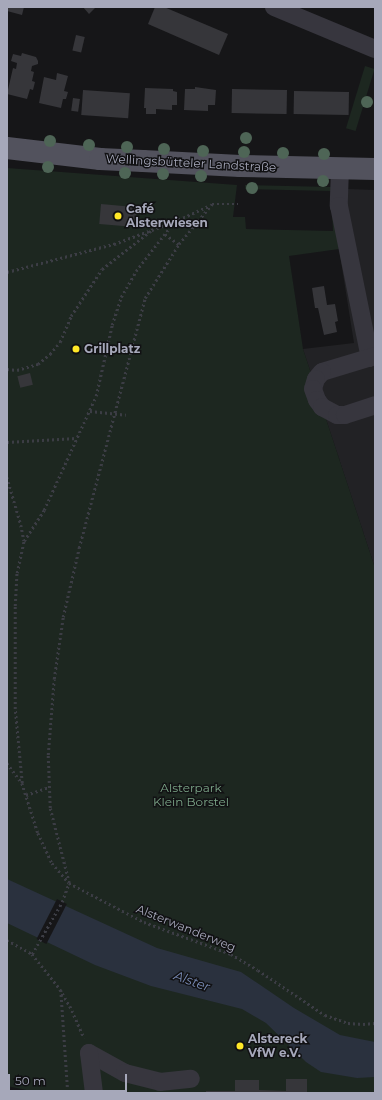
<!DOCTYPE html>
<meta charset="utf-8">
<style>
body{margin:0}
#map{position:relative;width:382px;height:1100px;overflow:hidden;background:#161618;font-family:Montserrat,sans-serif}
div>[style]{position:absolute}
.built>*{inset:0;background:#222225}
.green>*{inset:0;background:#1d2720;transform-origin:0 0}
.water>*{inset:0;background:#2a313e}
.pier>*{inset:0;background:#161618;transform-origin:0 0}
.building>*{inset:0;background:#36363a;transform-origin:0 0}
.path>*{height:2.5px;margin-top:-1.25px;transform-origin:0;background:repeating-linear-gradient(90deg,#3c3d45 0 2px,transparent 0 5px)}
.minor>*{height:18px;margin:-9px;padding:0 9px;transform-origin:9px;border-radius:9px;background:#37363e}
.major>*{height:22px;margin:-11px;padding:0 11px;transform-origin:11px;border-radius:11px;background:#52525d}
.trees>*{width:12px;height:12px;margin:-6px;border-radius:50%;background:#4e6556}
.dots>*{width:11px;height:11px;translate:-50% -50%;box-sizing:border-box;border:2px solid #111113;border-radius:50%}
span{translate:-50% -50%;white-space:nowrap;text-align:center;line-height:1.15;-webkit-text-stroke:3px #111113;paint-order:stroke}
.street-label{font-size:12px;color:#a6a8ba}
.poi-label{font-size:12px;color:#a6a8ba;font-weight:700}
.left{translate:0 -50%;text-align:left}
.park-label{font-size:12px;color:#7ca688}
.water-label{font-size:13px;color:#7a8db8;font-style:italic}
.frame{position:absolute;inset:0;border:8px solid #a6a8ba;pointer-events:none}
.scale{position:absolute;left:8px;top:1074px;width:119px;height:18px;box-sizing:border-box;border:2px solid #a6a8ba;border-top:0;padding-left:5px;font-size:12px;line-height:14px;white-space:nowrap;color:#a6a8ba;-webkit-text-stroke:3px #111113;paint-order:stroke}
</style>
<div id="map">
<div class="built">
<div style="clip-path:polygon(347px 189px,375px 190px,375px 568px,303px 349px,354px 343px,339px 249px,344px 192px)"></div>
</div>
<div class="green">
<div style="left:365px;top:66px;width:10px;height:65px;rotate:17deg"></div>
<div style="clip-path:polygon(7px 168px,237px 185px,233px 217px,245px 217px,246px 229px,333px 231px,331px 191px,245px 189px,245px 185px,332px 187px,339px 249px,289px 256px,303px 349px,375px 568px,375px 1093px,41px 1093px,7px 1086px)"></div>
</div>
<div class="water">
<div style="clip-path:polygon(7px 879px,157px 948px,241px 972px,294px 1008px,340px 1035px,375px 1042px,375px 1077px,357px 1078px,321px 1072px,306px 1062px,266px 1023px,242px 1009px,151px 986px,95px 965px,7px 923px)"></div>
</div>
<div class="pier">
<div style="left:57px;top:899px;width:11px;height:45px;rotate:27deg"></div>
</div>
<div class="building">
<div style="clip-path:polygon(8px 7px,24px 7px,22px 15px,7px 11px)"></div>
<div style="clip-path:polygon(83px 7px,96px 7px,89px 14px)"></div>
<div style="clip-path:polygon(155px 7px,164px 7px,228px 34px,219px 55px,148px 24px)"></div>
<div style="left:76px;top:35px;width:9px;height:16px;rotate:13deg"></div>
<div style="clip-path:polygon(22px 53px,36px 57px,38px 61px,38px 64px,32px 66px,31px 71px,34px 72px,32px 81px,35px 82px,33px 90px,30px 89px,27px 99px,7px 94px,13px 68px,16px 69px,17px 63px,11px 61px,13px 54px,21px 56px)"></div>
<div style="clip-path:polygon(57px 73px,68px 76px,64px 91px,68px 92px,66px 99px,63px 99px,61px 108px,39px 103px,44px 77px,56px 80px)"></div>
<div style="clip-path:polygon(195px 87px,216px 90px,215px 105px,208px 105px,208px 111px,184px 110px,185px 89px,195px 89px)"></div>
<div style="clip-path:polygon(145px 88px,173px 89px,173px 91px,177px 92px,177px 105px,172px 105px,172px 110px,156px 109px,156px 114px,146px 114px,146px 108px,144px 108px)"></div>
<div style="left:232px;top:89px;width:55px;height:24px;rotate:1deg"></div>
<div style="left:83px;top:90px;width:47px;height:25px;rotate:4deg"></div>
<div style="left:294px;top:91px;width:55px;height:23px;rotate:1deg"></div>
<div style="left:73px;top:98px;width:7px;height:13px;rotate:8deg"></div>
<div style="left:101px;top:204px;width:36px;height:20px;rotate:5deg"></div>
<div style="clip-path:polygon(324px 286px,327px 305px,335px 304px,338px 321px,335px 322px,337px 332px,324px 335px,318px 308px,315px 308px,312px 288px)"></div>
<div style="left:30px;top:373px;width:12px;height:13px;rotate:76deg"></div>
<div style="clip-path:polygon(286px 1079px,307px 1079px,307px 1093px,206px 1093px,206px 1091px,235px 1091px,235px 1080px,259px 1080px,259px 1090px,286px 1091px)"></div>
</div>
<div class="path">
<div style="left:165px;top:234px;width:17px;rotate:36deg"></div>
<div style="left:7px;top:272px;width:111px;rotate:-14.7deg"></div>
<div style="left:114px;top:244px;width:63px;rotate:-20.4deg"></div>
<div style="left:7px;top:369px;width:10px;rotate:6deg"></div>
<div style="left:17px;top:370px;width:22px;rotate:-16deg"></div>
<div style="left:38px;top:364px;width:16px;rotate:-40deg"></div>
<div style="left:50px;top:354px;width:16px;rotate:-50deg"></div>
<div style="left:60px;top:342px;width:28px;rotate:-67deg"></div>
<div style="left:71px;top:316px;width:56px;rotate:-56.6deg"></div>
<div style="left:102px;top:269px;width:65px;rotate:-38.1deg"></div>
<div style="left:90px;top:411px;width:36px;rotate:6deg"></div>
<div style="left:7px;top:442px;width:70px;rotate:-3.3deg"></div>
<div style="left:7px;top:477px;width:50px;rotate:73.7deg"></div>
<div style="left:21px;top:525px;width:16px;rotate:79deg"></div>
<div style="left:7px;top:763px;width:25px;rotate:53deg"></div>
<div style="left:22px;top:783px;width:52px;rotate:72.3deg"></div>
<div style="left:38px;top:833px;width:33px;rotate:65deg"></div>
<div style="left:52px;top:863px;width:26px;rotate:50deg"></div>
<div style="left:69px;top:883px;width:85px;rotate:27.5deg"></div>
<div style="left:144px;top:922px;width:93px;rotate:20.2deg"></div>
<div style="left:231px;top:954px;width:31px;rotate:31deg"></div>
<div style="left:258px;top:970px;width:81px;rotate:33.9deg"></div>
<div style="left:325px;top:1015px;width:24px;rotate:19deg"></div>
<div style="left:348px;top:1023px;width:15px;rotate:4deg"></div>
<div style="left:363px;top:1024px;width:12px;rotate:-5deg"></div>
<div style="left:22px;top:783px;width:74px;rotate:-95.4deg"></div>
<div style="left:15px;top:709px;width:103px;rotate:-90deg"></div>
<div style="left:15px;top:606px;width:33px;rotate:-87deg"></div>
<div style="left:17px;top:573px;width:33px;rotate:-78deg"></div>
<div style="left:24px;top:541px;width:37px;rotate:-57deg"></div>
<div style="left:44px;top:510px;width:125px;rotate:-65.5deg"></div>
<div style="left:96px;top:396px;width:73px;rotate:-77.3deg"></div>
<div style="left:112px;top:325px;width:29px;rotate:-72deg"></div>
<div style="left:121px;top:297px;width:30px;rotate:-60deg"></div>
<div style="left:136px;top:271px;width:62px;rotate:-52.2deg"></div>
<div style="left:174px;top:222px;width:40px;rotate:-25deg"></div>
<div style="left:26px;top:795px;width:24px;rotate:-19deg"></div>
<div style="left:7px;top:940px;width:29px;rotate:29deg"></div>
<div style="left:32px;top:954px;width:60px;rotate:-60deg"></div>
<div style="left:62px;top:902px;width:20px;rotate:-70deg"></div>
<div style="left:69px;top:883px;width:77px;rotate:-104.2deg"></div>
<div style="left:50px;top:808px;width:53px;rotate:-92.2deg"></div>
<div style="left:48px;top:755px;width:76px;rotate:-85.5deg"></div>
<div style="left:54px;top:679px;width:63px;rotate:-81.7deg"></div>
<div style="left:63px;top:617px;width:71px;rotate:-76.9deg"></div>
<div style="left:79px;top:548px;width:259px;rotate:-75.2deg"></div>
<div style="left:145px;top:298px;width:64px;rotate:-57.8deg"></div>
<div style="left:179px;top:244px;width:52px;rotate:-50.5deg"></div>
<div style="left:212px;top:204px;width:26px"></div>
<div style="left:32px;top:954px;width:45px;rotate:51.3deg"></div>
<div style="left:60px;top:989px;width:20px;rotate:60deg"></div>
<div style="left:70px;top:1006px;width:35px;rotate:66deg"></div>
<div style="left:61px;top:990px;width:103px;rotate:86.1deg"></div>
</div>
<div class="minor">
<div style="left:274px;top:7px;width:109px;rotate:22.6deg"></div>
<div style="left:340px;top:168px;width:38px;rotate:92deg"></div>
<div style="left:339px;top:206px;width:155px;rotate:78.5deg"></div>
<div style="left:375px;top:356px;width:55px;rotate:163.2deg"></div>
<div style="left:322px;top:372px;width:9px;rotate:131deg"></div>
<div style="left:316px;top:379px;width:10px;rotate:107deg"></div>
<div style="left:313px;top:389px;width:12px;rotate:70deg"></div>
<div style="left:317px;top:400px;width:9px;rotate:54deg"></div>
<div style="left:322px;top:407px;width:17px;rotate:28deg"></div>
<div style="left:337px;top:415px;width:8px"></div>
<div style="left:345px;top:415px;width:32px;rotate:-18deg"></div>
<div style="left:89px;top:1053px;width:41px;rotate:29.1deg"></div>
<div style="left:125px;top:1073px;width:36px;rotate:14deg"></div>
<div style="left:160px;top:1082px;width:31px;rotate:-6deg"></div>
<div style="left:89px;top:1053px;width:40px;rotate:82.9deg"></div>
</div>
<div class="major">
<div style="left:7px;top:148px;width:94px;rotate:6.7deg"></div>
<div style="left:100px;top:159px;width:43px;rotate:2.7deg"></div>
<div style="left:143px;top:161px;width:97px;rotate:3deg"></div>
<div style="left:240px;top:166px;width:135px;rotate:1.3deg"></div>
</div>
<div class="trees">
<div style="left:367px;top:102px"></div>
<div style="left:246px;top:138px"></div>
<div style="left:50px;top:141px"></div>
<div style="left:89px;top:145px"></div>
<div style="left:127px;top:147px"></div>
<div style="left:164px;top:149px"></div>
<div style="left:203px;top:151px"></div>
<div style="left:244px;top:152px"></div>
<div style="left:283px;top:153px"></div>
<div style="left:324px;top:154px"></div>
<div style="left:48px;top:167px"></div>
<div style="left:125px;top:173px"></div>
<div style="left:163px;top:174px"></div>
<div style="left:201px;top:176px"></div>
<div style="left:323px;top:181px"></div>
<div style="left:252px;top:188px"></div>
</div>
<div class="dots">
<div style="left:118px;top:216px;background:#ffe727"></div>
<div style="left:76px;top:349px;background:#ffe727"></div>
<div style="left:240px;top:1046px;background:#ffe727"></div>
</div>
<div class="street-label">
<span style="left:191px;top:163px;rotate:3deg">Wellingsbütteler Landstraße</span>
<span style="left:186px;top:928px;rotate:22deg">Alsterwanderweg</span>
</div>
<div class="poi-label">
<span class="left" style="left:126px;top:216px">Café<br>Alsterwiesen</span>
<span class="left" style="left:84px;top:349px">Grillplatz</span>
<span class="left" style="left:248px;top:1046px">Alstereck<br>VfW e.V.</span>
</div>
<div class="park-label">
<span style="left:191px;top:795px">Alsterpark<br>Klein Borstel</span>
</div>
<div class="water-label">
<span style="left:192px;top:981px;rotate:20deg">Alster</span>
</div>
<div class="frame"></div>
<div class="scale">50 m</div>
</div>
